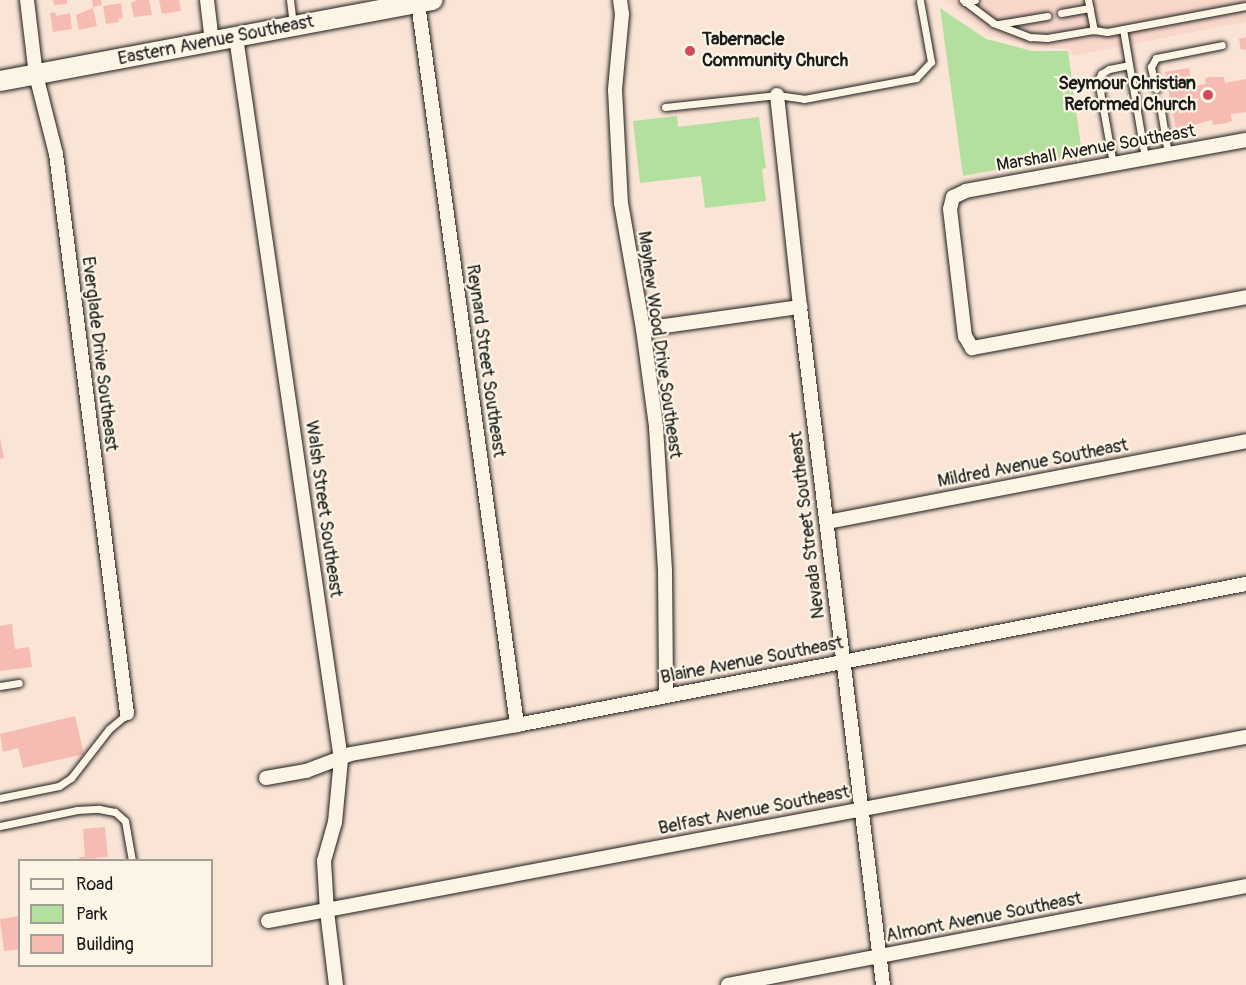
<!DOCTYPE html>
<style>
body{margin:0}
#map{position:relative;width:1246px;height:985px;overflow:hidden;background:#fae4d6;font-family:Pangolin,sans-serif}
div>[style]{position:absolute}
.built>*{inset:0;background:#f9d8cb}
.green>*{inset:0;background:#b3e09e}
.building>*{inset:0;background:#f6bbb2}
.roads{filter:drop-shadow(0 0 2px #1c1c1c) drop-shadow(0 0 2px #1c1c1c)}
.service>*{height:7px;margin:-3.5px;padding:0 3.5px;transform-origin:3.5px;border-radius:3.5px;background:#fcf5e5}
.minor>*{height:14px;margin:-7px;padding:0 7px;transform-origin:7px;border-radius:7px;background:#fcf5e5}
.secondary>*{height:20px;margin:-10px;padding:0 10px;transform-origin:10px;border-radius:10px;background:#fcf5e5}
.dots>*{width:16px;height:16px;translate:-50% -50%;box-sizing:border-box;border:3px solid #fcf5e5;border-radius:50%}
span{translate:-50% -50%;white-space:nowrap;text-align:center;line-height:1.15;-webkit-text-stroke:4.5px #fcf5e5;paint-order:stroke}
.street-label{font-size:18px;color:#1c1c1c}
.poi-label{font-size:18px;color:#1c1c1c;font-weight:700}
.left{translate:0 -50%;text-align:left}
.right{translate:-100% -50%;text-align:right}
.legend{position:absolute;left:18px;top:859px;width:195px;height:108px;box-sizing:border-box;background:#fcf5e5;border:2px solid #a29e95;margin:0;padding:8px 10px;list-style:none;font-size:18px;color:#1c1c1c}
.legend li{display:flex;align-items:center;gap:12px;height:30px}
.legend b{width:30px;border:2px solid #a29e95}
</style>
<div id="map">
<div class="built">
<div style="clip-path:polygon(945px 0,1246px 0,1246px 22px,1072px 56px,1071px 49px,1035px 47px,988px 34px)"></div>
</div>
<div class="green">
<div style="clip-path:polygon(940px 8px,986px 39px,1032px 51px,1068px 51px,1082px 154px,963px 176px)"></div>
<div style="clip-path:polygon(677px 116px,678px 127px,759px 117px,766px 168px,762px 169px,766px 201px,705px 208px,701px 176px,640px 183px,633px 121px)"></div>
</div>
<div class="building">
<div style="clip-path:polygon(53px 0,67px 0,67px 4px,54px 5px)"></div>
<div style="clip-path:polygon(92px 0,101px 0,102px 5px,93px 7px)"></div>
<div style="clip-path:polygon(138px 0,149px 0,152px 15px,134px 17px,131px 3px)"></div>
<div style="clip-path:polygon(159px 0,179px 0,181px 11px,162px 14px)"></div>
<div style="clip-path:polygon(121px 3px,123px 18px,118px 19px,119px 22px,106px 24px,103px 6px)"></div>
<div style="clip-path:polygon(93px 8px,97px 26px,79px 30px,76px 15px)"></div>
<div style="clip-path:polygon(55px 12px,56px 16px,70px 13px,72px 29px,53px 32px,50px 13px)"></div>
<div style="clip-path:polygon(1246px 37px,1246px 49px,1241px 50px,1239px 39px)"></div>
<div style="clip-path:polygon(1189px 68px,1192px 86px,1206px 84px,1205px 78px,1212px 77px,1224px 77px,1225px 83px,1246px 79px,1246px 112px,1231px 114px,1232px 121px,1227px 123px,1213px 125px,1212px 120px,1176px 130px,1165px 72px)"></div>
<div style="clip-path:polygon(0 438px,4px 458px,0 459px)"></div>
<div style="clip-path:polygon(12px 624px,15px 649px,29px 647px,32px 667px,0 671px,0 626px)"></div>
<div style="clip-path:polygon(75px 716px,84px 754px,23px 768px,18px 748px,3px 752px,0 734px)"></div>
<div style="clip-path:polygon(105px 827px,108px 857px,95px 858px,95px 860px,80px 860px,79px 857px,85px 857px,83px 829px)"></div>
<div style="clip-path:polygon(20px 916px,20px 949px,4px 951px,0 919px)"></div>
</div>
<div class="roads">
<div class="service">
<div style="left:290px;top:0;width:24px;rotate:83deg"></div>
<div style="left:963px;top:0;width:38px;rotate:37deg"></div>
<div style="left:993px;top:23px;width:40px;rotate:21deg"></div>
<div style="left:1030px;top:37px;width:17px;rotate:3deg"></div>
<div style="left:1047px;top:38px;width:48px;rotate:-9.7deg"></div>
<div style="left:1094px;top:30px;width:13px;rotate:9deg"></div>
<div style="left:1107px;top:32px;width:141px;rotate:-10.6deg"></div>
<div style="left:1088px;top:0;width:31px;rotate:79deg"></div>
<div style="left:965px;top:2px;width:10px;rotate:-11deg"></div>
<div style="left:1061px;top:13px;width:29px;rotate:-10deg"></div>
<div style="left:999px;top:24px;width:49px;rotate:-9.5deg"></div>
<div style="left:1123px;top:29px;width:131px;rotate:80.3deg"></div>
<div style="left:1156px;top:89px;width:23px;rotate:-103deg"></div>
<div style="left:1151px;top:67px;width:10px;rotate:-61deg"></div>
<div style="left:1156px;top:58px;width:67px;rotate:-11.1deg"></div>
<div style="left:1160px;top:105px;width:50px;rotate:80.7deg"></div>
<div style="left:665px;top:107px;width:113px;rotate:-6.1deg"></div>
<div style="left:777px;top:95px;width:27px;rotate:8deg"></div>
<div style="left:804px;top:99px;width:114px;rotate:-10.6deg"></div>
<div style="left:916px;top:78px;width:22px;rotate:-47deg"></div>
<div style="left:931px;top:62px;width:62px;rotate:-100.2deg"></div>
<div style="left:1113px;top:164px;width:85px;rotate:-100.1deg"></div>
<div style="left:1098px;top:80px;width:7px;rotate:-63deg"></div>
<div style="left:1101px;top:74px;width:9px;rotate:-32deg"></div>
<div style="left:1109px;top:69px;width:20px;rotate:-11deg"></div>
<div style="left:0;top:686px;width:19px;rotate:-9deg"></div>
<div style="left:0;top:798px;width:60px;rotate:-11.5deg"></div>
<div style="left:59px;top:786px;width:14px;rotate:-34deg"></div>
<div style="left:71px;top:778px;width:62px;rotate:-52.2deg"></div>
<div style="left:109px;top:729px;width:23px;rotate:-40deg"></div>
<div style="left:0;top:826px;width:79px;rotate:-11.7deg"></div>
<div style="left:77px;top:810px;width:22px;rotate:-3deg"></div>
<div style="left:99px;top:809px;width:16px;rotate:11deg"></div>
<div style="left:115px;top:812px;width:13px;rotate:42deg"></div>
<div style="left:125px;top:821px;width:40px;rotate:80deg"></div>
</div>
<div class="minor">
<div style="left:27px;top:0;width:76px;rotate:83.2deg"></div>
<div style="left:36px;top:75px;width:81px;rotate:75.8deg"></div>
<div style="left:56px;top:154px;width:564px;rotate:82.77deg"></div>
<div style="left:207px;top:0;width:42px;rotate:83.2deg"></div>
<div style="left:620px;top:0;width:14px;rotate:82deg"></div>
<div style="left:622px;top:14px;width:76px;rotate:95.3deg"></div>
<div style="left:615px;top:90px;width:113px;rotate:87deg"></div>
<div style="left:621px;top:203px;width:128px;rotate:80.1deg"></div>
<div style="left:643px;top:329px;width:99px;rotate:82.4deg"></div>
<div style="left:656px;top:427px;width:144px;rotate:86.4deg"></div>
<div style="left:665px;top:571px;width:125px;rotate:89.5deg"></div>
<div style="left:418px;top:3px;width:729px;rotate:82.19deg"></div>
<div style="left:236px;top:37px;width:730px;rotate:81.73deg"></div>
<div style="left:341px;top:759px;width:63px;rotate:95.4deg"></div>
<div style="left:335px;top:822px;width:41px;rotate:105.8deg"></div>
<div style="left:324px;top:861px;width:50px;rotate:86.6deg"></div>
<div style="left:327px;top:911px;width:75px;rotate:83.1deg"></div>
<div style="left:777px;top:95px;width:213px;rotate:83.8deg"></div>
<div style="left:800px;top:307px;width:683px;rotate:83.02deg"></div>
<div style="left:1246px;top:140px;width:285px;rotate:169.7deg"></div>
<div style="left:966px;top:191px;width:14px;rotate:155deg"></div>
<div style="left:953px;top:197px;width:12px;rotate:104deg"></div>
<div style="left:950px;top:209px;width:128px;rotate:83.3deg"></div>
<div style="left:965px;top:336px;width:14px;rotate:60deg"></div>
<div style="left:972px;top:348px;width:279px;rotate:-10.5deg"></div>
<div style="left:643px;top:329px;width:159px;rotate:-8deg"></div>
<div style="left:827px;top:522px;width:427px;rotate:-10.9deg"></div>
<div style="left:266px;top:778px;width:41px;rotate:-9.9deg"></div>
<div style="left:306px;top:771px;width:48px;rotate:-20.7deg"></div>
<div style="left:351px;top:754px;width:169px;rotate:-9.9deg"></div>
<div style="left:517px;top:725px;width:743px;rotate:-10.95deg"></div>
<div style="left:268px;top:921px;width:995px;rotate:-10.66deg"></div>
<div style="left:728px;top:985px;width:527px;rotate:-10.82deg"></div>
</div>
<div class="secondary">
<div style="left:0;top:81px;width:440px;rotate:-10.6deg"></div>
</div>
</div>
<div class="dots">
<div style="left:690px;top:51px;background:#d1495b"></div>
<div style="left:1208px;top:95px;background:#d1495b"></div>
</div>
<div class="street-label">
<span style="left:216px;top:41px;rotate:-11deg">Eastern Avenue Southeast</span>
<span style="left:1096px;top:149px;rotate:-10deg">Marshall Avenue Southeast</span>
<span style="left:659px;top:345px;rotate:82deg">Mayhew Wood Drive Southeast</span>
<span style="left:99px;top:354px;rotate:83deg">Everglade Drive Southeast</span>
<span style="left:485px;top:361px;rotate:82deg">Reynard Street Southeast</span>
<span style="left:1033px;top:464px;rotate:-11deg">Mildred Avenue Southeast</span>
<span style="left:323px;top:509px;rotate:82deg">Walsh Street Southeast</span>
<span style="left:808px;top:525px;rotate:-97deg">Nevada Street Southeast</span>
<span style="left:752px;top:661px;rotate:-11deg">Blaine Avenue Southeast</span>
<span style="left:754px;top:811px;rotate:-11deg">Belfast Avenue Southeast</span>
<span style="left:984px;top:918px;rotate:-11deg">Almont Avenue Southeast</span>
</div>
<div class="poi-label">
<span class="left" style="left:702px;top:51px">Tabernacle<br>Community Church</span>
<span class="right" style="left:1196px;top:95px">Seymour Christian<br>Reformed Church</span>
</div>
<ul class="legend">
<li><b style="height:8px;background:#fcf5e5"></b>Road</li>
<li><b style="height:16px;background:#b3e09e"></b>Park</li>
<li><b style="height:16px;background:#f6bbb2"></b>Building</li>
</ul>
</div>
